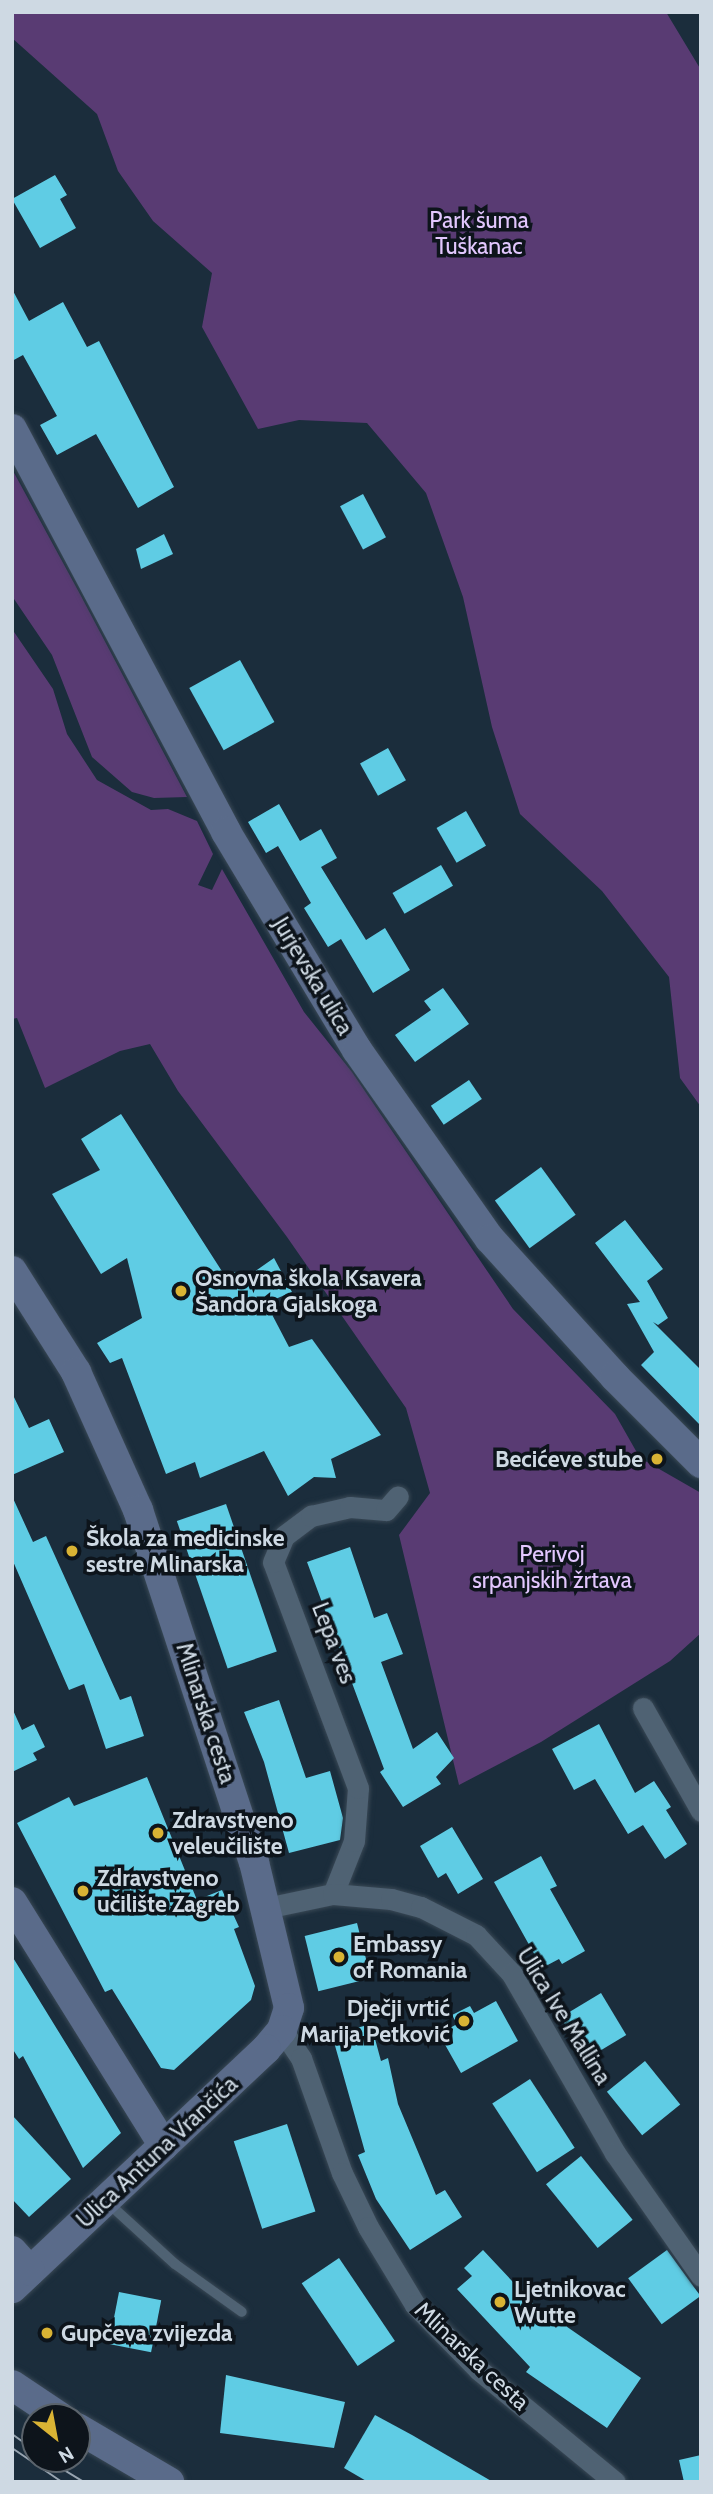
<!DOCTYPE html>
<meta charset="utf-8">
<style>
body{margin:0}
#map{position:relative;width:713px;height:2494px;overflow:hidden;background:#1b2d3c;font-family:Cabin,sans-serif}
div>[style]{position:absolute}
.green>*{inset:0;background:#593b73}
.building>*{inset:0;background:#5fcce4;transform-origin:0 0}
.roads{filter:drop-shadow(0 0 2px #394855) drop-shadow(0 0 2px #394855)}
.lane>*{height:10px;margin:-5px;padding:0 5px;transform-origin:5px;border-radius:5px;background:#4f6273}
.street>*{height:21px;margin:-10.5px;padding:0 10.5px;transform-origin:10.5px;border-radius:10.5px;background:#4f6273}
.secondary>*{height:30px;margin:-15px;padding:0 15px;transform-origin:15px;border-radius:15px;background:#5a6b8a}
.tram>*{height:2px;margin:-1px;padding:0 1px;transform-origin:1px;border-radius:1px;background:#97a4b0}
.dots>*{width:19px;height:19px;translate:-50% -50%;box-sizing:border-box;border:4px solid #0d141b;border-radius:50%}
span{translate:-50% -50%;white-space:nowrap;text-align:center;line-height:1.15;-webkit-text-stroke:7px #0d141b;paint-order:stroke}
.park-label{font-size:23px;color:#e2c7fe}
.street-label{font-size:23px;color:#ced9e3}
.poi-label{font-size:23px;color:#ced9e3;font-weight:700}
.left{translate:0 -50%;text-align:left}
.right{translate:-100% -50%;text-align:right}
.frame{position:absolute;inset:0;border:14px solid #ced9e3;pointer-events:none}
.north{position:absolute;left:21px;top:2403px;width:70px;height:70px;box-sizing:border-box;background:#0d141b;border:2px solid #5a636b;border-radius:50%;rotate:149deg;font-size:19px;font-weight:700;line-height:28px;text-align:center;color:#ced9e3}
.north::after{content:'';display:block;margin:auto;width:24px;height:32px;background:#d9b334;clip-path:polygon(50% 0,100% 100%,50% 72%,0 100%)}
</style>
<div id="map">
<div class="green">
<div style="clip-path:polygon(12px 12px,666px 12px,701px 70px,701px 1107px,680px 1078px,669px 977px,602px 891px,520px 814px,492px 727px,463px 597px,426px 493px,367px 423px,299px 420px,258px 429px,202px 327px,212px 273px,153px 221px,118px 171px,97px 114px,12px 38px)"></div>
<div style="clip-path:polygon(12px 469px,80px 594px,187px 797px,154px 798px,132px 792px,92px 757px,52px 655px,12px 596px)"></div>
<div style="clip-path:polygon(12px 629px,53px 689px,67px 734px,97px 780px,151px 810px,168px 809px,197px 821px,213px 854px,198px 885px,212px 890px,222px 869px,304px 1012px,352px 1072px,513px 1309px,615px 1414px,640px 1458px,701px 1493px,701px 1633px,670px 1661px,541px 1742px,459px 1785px,399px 1535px,430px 1493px,406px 1408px,287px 1237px,178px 1091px,150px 1044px,120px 1051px,45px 1088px,17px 1018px,12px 1019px)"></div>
</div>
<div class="building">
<div style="clip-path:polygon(55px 175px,67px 195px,60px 199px,76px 228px,40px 248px,12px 199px)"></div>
<div style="clip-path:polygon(12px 289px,29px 321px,63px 302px,87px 347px,99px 341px,174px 487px,138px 508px,96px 434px,57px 455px,40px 425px,57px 416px,23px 355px,12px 361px)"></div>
<div style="left:363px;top:494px;width:49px;height:26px;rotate:62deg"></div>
<div style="clip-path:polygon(164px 534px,173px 554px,141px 569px,136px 549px)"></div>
<div style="left:240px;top:660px;width:71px;height:58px;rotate:61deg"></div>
<div style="left:388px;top:748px;width:37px;height:32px;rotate:61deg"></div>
<div style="clip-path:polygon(279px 804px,300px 841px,321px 829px,337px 858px,321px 867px,366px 940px,385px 928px,410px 970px,373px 993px,341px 939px,328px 947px,304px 908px,311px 903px,278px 846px,266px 853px,248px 822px)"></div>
<div style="left:466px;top:811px;width:40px;height:34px;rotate:60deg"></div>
<div style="left:441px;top:865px;width:24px;height:56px;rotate:60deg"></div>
<div style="clip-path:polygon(443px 988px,469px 1024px,415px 1062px,395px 1035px,431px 1010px,424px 1001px)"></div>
<div style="left:469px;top:1080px;width:23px;height:46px;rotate:56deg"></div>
<div style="clip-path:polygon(121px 1114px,225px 1276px,235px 1272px,241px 1281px,274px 1258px,292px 1292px,266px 1303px,289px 1347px,312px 1339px,381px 1435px,331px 1459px,336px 1478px,314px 1477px,288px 1496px,264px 1451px,200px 1478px,195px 1462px,166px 1474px,122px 1358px,110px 1363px,97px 1343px,142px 1318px,127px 1258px,101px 1274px,52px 1194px,100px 1170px,81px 1139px)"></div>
<div style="left:541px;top:1167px;width:59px;height:57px;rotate:54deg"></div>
<div style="clip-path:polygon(625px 1220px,663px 1269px,647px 1281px,668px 1318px,658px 1325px,653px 1322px,701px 1370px,701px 1426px,641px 1365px,654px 1352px,627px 1304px,640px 1302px,595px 1243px)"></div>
<div style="clip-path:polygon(12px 1393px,29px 1428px,49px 1419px,64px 1452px,12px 1475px)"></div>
<div style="clip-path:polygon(12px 1496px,33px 1542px,46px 1536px,120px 1700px,131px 1696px,144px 1736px,106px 1749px,84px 1684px,69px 1690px,12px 1559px)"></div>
<div style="left:226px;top:1504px;width:156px;height:52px;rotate:71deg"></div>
<div style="clip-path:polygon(350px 1547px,374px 1618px,387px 1613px,403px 1654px,381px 1662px,413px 1749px,437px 1732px,454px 1758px,436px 1777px,441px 1784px,403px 1807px,380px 1772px,384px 1769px,307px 1562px)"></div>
<div style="clip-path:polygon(279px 1700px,306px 1778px,330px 1771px,343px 1818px,340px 1840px,289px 1853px,264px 1762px,244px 1712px)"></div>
<div style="clip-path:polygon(12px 1708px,22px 1730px,34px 1724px,45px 1747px,33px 1753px,37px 1760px,12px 1772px)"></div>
<div style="clip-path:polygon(599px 1724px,635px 1793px,654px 1781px,671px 1807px,666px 1810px,687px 1844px,665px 1859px,643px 1825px,628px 1834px,595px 1779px,574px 1790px,552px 1749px)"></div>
<div style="clip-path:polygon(147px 1777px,197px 1900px,222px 1890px,239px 1927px,234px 1929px,255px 1986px,251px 2000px,174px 2070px,161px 2068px,112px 1989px,105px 1992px,17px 1823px,69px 1797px,74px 1806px)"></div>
<div style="clip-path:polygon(452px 1827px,483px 1879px,458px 1894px,446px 1873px,438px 1878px,420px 1846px)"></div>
<div style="clip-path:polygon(541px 1856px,557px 1886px,550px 1889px,585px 1951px,562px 1964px,559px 1959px,542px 1968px,494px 1882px)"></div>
<div style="left:357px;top:1923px;width:57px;height:54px;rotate:76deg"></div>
<div style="clip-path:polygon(12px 1956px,121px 2133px,83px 2168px,23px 2056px,19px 2059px,12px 2048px)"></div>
<div style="left:601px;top:1993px;width:49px;height:47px;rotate:59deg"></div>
<div style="clip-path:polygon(496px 2001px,518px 2041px,461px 2073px,439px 2034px,457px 2024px,452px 2015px,470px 2006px,474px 2013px)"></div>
<div style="clip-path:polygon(371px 2024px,381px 2061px,388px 2058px,398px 2104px,436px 2195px,445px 2190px,462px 2217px,410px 2250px,376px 2199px,358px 2155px,365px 2152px,332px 2035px)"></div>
<div style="left:645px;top:2061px;width:56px;height:49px;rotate:51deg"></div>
<div style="left:530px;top:2079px;width:82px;height:45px;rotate:57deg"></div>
<div style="clip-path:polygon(12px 2115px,71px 2179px,29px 2217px,12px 2199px)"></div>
<div style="left:287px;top:2124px;width:92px;height:56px;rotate:72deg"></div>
<div style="left:581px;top:2156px;width:82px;height:45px;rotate:51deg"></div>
<div style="clip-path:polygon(483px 2250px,556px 2328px,560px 2322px,641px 2378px,607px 2428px,526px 2372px,530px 2367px,457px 2289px,472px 2276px,464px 2268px)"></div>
<div style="left:667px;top:2250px;width:57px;height:48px;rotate:54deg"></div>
<div style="left:339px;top:2258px;width:100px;height:45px;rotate:56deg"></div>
<div style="left:119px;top:2292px;width:43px;height:53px;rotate:11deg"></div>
<div style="clip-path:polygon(226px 2375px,345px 2402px,334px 2448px,220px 2433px)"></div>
<div style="clip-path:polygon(375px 2415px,412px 2435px,493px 2482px,368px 2482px,344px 2468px)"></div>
<div style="clip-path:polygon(701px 2455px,701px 2482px,684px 2482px,679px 2460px)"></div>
</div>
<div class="roads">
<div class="lane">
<div style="left:107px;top:2202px;width:92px;rotate:42.4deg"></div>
<div style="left:175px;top:2264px;width:82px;rotate:35.6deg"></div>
</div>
<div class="street">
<div style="left:643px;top:1708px;width:118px;rotate:60.6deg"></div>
<div style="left:333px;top:1894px;width:57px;rotate:-68.4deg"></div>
<div style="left:354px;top:1841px;width:53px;rotate:-85.7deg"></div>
<div style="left:358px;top:1788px;width:241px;rotate:-110.6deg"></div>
<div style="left:273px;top:1562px;width:28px;rotate:-67deg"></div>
<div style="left:284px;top:1536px;width:34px;rotate:-37deg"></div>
<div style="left:311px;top:1516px;width:40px;rotate:-13deg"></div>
<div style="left:350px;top:1507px;width:36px;rotate:5deg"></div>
<div style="left:386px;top:1510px;width:18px;rotate:-49deg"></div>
<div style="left:266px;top:1908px;width:68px;rotate:-11.8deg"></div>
<div style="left:333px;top:1894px;width:58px;rotate:4.9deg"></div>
<div style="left:391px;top:1899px;width:31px;rotate:15deg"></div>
<div style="left:421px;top:1907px;width:62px;rotate:27deg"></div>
<div style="left:476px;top:1935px;width:53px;rotate:47.3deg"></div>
<div style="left:512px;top:1974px;width:207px;rotate:60.1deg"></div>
<div style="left:615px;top:2153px;width:150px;rotate:55deg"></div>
<div style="left:282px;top:2030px;width:34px;rotate:56deg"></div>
<div style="left:301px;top:2058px;width:122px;rotate:70.4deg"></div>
<div style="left:342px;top:2173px;width:60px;rotate:64.3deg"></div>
<div style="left:368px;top:2227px;width:91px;rotate:58.9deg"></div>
<div style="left:415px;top:2305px;width:91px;rotate:45.4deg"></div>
<div style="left:479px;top:2370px;width:176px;rotate:39.5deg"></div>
</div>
<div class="secondary">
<div style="left:12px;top:429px;width:456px;rotate:62deg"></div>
<div style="left:226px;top:832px;width:254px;rotate:59deg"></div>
<div style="left:357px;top:1050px;width:231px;rotate:54.9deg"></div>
<div style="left:490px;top:1239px;width:186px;rotate:47.8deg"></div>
<div style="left:615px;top:1377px;width:122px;rotate:45deg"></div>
<div style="left:12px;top:1271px;width:120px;rotate:57.6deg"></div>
<div style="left:76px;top:1372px;width:151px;rotate:65.8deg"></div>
<div style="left:138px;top:1510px;width:371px;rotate:71.8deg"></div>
<div style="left:254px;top:1862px;width:150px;rotate:76.5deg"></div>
<div style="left:289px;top:2008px;width:23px;rotate:108deg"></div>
<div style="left:282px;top:2030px;width:25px;rotate:130deg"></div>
<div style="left:266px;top:2049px;width:349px;rotate:136.7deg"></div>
<div style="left:12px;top:1902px;width:287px;rotate:58.1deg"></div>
<div style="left:12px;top:2251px;width:27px;rotate:48deg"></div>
<div style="left:12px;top:2385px;width:58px;rotate:33.7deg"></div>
<div style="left:77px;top:2428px;width:107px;rotate:30.4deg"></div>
</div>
</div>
<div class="tram">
<div style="left:12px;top:2434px;width:29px;rotate:36deg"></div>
<div style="left:12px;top:2448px;width:60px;rotate:34.2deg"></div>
<div style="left:46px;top:2459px;width:44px;rotate:31.2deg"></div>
</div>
<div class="dots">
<div style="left:181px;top:1291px;background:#d9b334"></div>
<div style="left:657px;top:1459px;background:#d9b334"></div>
<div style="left:72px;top:1551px;background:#d9b334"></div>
<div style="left:158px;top:1833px;background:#d9b334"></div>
<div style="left:83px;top:1891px;background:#d9b334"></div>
<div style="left:339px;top:1957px;background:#d9b334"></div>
<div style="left:464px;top:2021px;background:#d9b334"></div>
<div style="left:500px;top:2302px;background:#d9b334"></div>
<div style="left:47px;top:2333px;background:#d9b334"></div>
</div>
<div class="park-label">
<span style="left:479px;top:233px">Park šuma<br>Tuškanac</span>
<span style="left:552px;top:1567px">Perivoj<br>srpanjskih žrtava</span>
</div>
<div class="street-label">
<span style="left:313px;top:976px;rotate:59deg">Jurjevska ulica</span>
<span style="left:334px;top:1643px;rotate:69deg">Lepa ves</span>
<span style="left:206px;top:1713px;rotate:72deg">Mlinarska cesta</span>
<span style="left:564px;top:2016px;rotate:58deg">Ulica Ive Mallina</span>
<span style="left:157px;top:2152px;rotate:-43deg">Ulica Antuna Vrančića</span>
<span style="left:472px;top:2356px;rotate:43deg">Mlinarska cesta</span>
</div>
<div class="poi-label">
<span class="left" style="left:195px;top:1291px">Osnovna škola Ksavera<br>Šandora Gjalskoga</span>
<span class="right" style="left:643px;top:1459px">Becićeve stube</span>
<span class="left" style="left:86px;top:1551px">Škola za medicinske<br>sestre Mlinarska</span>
<span class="left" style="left:172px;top:1833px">Zdravstveno<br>veleučilište</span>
<span class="left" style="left:97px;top:1891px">Zdravstveno<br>učilište Zagreb</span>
<span class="left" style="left:353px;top:1957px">Embassy<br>of Romania</span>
<span class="right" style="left:450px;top:2021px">Dječji vrtić<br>Marija Petković</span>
<span class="left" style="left:514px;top:2302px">Ljetnikovac<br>Wutte</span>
<span class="left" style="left:61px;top:2333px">Gupčeva zvijezda</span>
</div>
<div class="frame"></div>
<div class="north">N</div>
</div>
